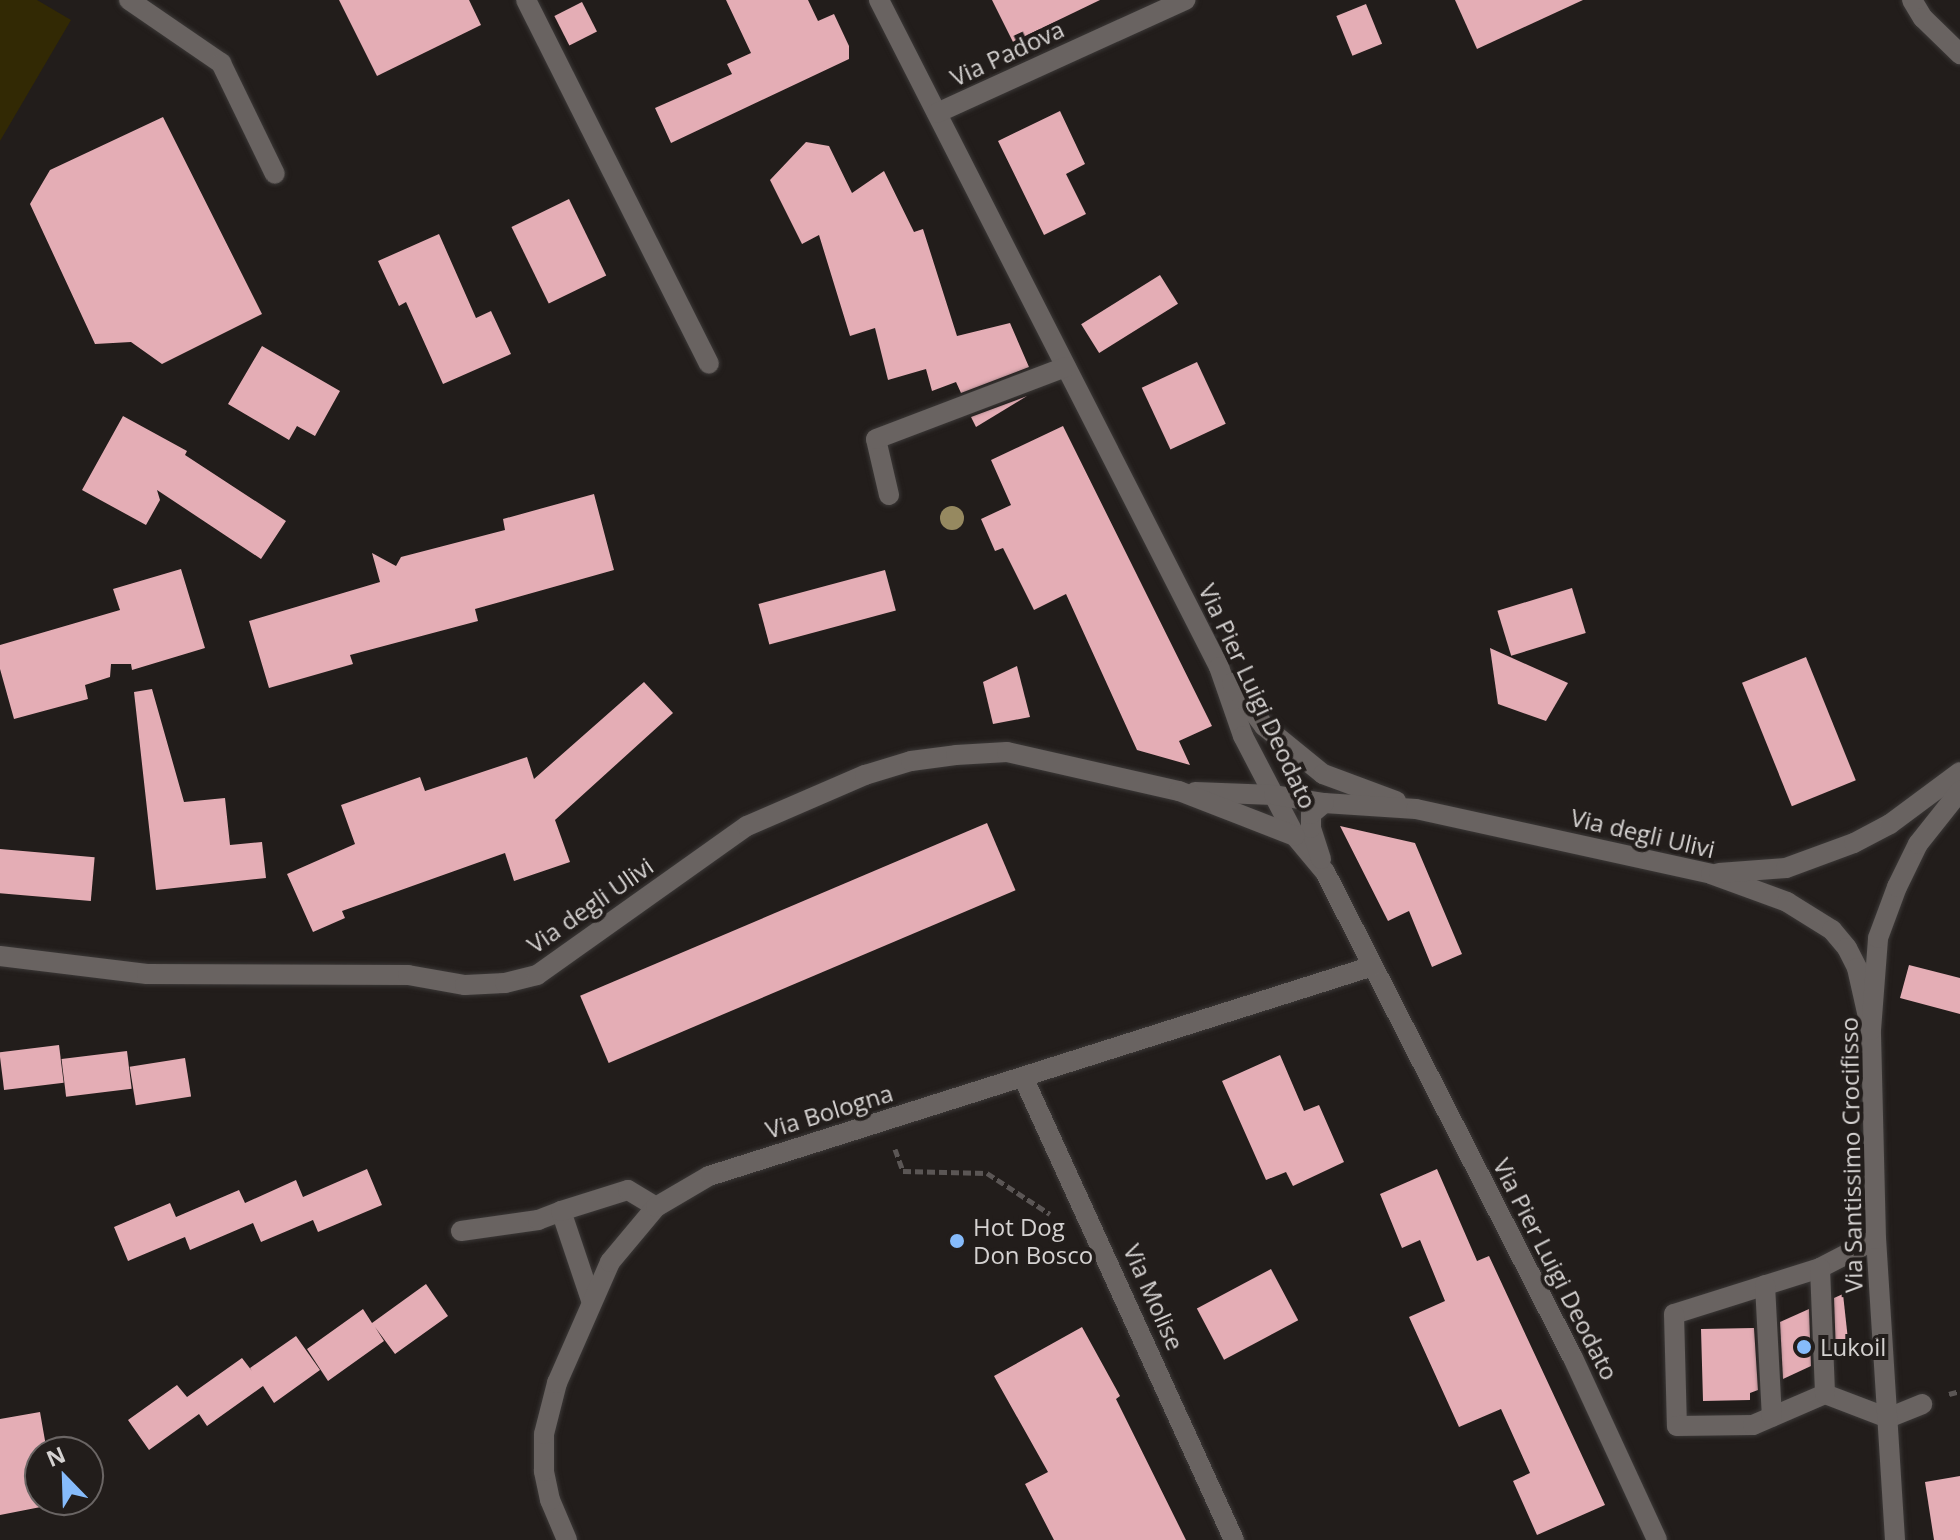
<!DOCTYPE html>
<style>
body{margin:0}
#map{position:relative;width:1960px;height:1540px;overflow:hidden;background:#221d1b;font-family:"Open Sans",sans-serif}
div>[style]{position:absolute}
.green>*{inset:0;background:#322904}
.building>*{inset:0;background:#e4adb5;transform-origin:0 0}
.path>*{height:5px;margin-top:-2.5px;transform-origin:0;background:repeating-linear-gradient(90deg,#5b5655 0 8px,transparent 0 12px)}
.roads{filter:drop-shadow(0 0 2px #3b3837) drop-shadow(0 0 2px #3b3837)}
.minor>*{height:20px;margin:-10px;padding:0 10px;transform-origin:10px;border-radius:10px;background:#696361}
.trees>*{width:24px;height:24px;margin:-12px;border-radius:50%;background:#968960}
.dots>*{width:22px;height:22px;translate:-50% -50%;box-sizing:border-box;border:4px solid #221d1b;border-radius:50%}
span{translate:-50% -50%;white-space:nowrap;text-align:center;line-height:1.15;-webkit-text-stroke:8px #221d1b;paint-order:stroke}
.street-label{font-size:24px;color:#d5d2d1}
.poi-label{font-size:24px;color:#d5d2d1}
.left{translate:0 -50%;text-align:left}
.north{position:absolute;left:24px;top:1436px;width:80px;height:80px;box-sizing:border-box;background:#221d1b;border:2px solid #6a6564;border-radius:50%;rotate:337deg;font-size:22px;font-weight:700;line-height:32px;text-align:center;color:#d5d2d1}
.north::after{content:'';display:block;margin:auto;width:28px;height:36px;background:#86bbfb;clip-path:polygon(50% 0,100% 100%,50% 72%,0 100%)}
</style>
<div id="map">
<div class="green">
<div style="clip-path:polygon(0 0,37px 0,71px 20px,0 141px)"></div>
</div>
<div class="building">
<div style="clip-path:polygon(339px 0,469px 0,481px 25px,377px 76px)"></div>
<div style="clip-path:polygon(726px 0,808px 0,818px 21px,834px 14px,849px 46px,849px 59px,671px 143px,655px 108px,732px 74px,727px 64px,751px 53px)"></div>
<div style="clip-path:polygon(992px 0,1100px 0,1013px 42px)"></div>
<div style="clip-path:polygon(1455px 0,1583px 0,1477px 49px)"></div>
<div style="left:582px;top:2px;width:33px;height:31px;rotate:63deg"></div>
<div style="left:1366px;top:4px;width:43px;height:32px;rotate:68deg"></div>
<div style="clip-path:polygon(1060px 111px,1085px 164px,1066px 174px,1086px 214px,1044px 235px,998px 141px)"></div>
<div style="clip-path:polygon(163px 117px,262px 314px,162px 364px,131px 342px,95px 344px,30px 204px,50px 170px)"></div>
<div style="clip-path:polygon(806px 142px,829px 146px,852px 193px,884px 171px,914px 232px,923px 229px,957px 336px,1010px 323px,1029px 367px,961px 393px,956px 382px,932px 391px,926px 369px,888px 380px,875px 328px,850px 336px,819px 235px,802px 244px,770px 180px)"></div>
<div style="left:569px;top:199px;width:85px;height:64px;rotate:64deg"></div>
<div style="clip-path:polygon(439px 234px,476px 318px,491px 311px,511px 354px,443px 384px,406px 302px,399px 306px,378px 261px)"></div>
<div style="left:1160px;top:275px;width:34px;height:93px;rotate:58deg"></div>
<div style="clip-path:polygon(262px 346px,340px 391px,315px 436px,297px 426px,289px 440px,228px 404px)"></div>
<div style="left:1197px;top:362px;width:68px;height:61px;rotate:65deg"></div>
<div style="clip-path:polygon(1027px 396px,976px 427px,971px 417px)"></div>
<div style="clip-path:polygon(123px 416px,187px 451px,185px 455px,286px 521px,261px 559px,157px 490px,160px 500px,146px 525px,82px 490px)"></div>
<div style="clip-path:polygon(1063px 426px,1212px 726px,1179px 741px,1190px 765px,1137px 750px,1066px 594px,1034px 610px,1003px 548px,995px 551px,981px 519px,1011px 505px,991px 460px)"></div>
<div style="clip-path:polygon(594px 494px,614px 570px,475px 609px,478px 621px,350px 655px,353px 664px,269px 688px,249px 621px,380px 582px,372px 553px,396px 566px,401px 557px,505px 530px,503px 519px)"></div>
<div style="clip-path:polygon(181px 569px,205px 648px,132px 670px,131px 664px,111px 664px,110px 677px,85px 685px,88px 699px,14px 719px,0 669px,0 645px,120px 610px,113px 589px)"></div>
<div style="left:885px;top:570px;width:42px;height:131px;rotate:75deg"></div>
<div style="left:1572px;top:588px;width:47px;height:78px;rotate:73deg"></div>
<div style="clip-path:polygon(1490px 648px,1568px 683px,1546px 721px,1498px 704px)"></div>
<div style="left:1806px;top:657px;width:133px;height:69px;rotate:68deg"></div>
<div style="clip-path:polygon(1017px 666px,1030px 717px,993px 724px,983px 682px)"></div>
<div style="clip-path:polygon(644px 682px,673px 713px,555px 820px,570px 862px,514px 881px,505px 853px,342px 911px,345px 918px,313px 932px,287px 874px,355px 844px,341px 805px,420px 777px,425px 791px,527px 757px,534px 779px)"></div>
<div style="clip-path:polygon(152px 689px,184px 802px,225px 798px,230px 845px,262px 842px,266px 878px,156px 890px,134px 692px)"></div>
<div style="left:987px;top:823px;width:73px;height:442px;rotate:67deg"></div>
<div style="clip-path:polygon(1340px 826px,1415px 843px,1462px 954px,1432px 967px,1409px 911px,1388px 921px)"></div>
<div style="left:0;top:849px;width:95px;height:44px;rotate:5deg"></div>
<div style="clip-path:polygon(1909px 965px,1960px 978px,1960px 1014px,1900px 998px)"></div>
<div style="left:59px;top:1045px;width:38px;height:60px;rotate:83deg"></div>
<div style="left:127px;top:1051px;width:38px;height:66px;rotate:83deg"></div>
<div style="clip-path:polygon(1280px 1055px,1304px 1111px,1319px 1105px,1344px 1162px,1293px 1186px,1286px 1172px,1266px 1180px,1222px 1081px)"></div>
<div style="left:185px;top:1058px;width:39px;height:56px;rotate:81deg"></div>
<div style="clip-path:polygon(367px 1169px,382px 1205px,318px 1232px,313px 1220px,261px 1242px,253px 1223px,190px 1250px,185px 1237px,128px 1261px,114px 1227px,170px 1203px,176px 1217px,239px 1190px,245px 1203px,296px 1180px,303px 1197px)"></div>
<div style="clip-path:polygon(1437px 1169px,1477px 1261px,1489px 1256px,1605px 1505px,1537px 1535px,1513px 1481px,1530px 1473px,1501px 1409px,1459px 1427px,1409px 1317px,1445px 1301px,1420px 1240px,1402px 1248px,1380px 1194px)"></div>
<div style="left:1271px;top:1269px;width:58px;height:84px;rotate:62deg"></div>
<div style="clip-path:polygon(426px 1284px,448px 1316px,395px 1354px,375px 1327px,384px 1341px,328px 1381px,307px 1349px,363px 1309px,372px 1323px)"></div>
<div style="clip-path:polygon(1843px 1294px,1849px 1349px,1836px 1355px,1834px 1298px)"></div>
<div style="clip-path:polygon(1809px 1309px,1811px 1366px,1783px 1379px,1780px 1322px)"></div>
<div style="clip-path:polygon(1082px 1327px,1120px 1396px,1116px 1399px,1186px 1540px,1054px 1540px,1025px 1484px,1048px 1472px,994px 1376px)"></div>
<div style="clip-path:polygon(1754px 1328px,1758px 1390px,1750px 1393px,1750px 1400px,1703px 1401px,1701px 1329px)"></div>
<div style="clip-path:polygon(296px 1336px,320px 1370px,274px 1403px,263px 1386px,207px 1426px,199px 1414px,149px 1450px,128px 1420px,177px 1385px,187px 1397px,242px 1358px,252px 1371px,250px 1368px)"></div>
<div style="clip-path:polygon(40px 1412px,47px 1452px,40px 1452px,40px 1500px,55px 1500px,56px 1504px,0 1515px,0 1419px)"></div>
<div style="clip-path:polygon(1960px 1476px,1960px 1540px,1934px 1540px,1925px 1482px)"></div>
</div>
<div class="path">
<div style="left:895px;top:1149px;width:23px;rotate:70deg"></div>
<div style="left:903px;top:1171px;width:84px;rotate:1.4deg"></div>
<div style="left:987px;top:1173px;width:75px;rotate:33.1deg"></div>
<div style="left:1949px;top:1394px;width:11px;rotate:-15deg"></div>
</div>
<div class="roads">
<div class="minor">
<div style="left:129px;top:0;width:112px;rotate:34.4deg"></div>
<div style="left:221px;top:63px;width:123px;rotate:64.1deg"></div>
<div style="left:526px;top:0;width:407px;rotate:63.3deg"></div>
<div style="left:879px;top:0;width:749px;rotate:62.99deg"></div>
<div style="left:1219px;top:667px;width:73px;rotate:70.8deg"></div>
<div style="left:1243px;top:736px;width:113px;rotate:62.5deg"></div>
<div style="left:1295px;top:836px;width:47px;rotate:50.2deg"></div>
<div style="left:1325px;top:872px;width:546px;rotate:62.97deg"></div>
<div style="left:1573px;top:1358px;width:200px;rotate:65.2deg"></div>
<div style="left:1912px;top:0;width:21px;rotate:59deg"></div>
<div style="left:1923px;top:18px;width:52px;rotate:44.2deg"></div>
<div style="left:937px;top:113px;width:273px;rotate:-24.5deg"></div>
<div style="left:889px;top:495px;width:57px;rotate:-103.1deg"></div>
<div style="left:876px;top:439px;width:203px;rotate:-20.8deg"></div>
<div style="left:1232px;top:683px;width:54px;rotate:53.3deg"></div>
<div style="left:1264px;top:726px;width:76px;rotate:39.1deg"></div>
<div style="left:1323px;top:774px;width:78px;rotate:20.3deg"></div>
<div style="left:1195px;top:792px;width:79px;rotate:2.2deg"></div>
<div style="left:1274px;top:795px;width:51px;rotate:9.1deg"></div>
<div style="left:1324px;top:803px;width:92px;rotate:3.7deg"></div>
<div style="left:1416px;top:809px;width:302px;rotate:12.4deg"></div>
<div style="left:1711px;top:874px;width:81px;rotate:20.2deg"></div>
<div style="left:1787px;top:902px;width:53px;rotate:31.9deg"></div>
<div style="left:1832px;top:930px;width:23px;rotate:50deg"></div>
<div style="left:1847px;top:948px;width:22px;rotate:63deg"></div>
<div style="left:1857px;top:968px;width:64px;rotate:77.3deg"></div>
<div style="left:1321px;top:859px;width:33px;rotate:-108deg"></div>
<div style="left:1311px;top:828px;width:14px;rotate:-90deg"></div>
<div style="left:1311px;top:814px;width:17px;rotate:-40deg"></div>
<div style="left:1719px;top:873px;width:67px;rotate:-4.3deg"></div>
<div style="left:1786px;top:868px;width:72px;rotate:-20.2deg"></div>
<div style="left:1854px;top:843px;width:41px;rotate:-27.8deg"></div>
<div style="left:1890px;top:824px;width:87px;rotate:-36.6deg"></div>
<div style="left:0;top:956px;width:148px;rotate:7deg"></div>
<div style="left:147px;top:974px;width:261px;rotate:0.2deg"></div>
<div style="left:408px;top:975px;width:58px;rotate:10deg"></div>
<div style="left:465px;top:985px;width:40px;rotate:-2.9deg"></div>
<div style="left:505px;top:983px;width:33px;rotate:-14deg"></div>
<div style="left:537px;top:975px;width:257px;rotate:-35.4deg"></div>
<div style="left:747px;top:826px;width:129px;rotate:-23.4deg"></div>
<div style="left:865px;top:775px;width:48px;rotate:-16.9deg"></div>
<div style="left:911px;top:761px;width:45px;rotate:-7.6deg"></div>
<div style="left:956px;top:755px;width:51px;rotate:-3.4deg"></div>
<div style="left:1007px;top:752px;width:176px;rotate:12.8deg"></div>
<div style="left:1179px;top:791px;width:124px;rotate:21.2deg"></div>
<div style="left:1023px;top:1077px;width:509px;rotate:65.5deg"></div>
<div style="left:461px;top:1231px;width:78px;rotate:-8.1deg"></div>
<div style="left:538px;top:1220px;width:25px;rotate:-21deg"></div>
<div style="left:1876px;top:1239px;width:63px;rotate:152.6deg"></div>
<div style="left:1820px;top:1268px;width:153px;rotate:162.5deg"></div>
<div style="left:1674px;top:1314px;width:112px;rotate:88.5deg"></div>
<div style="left:1677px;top:1426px;width:76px;rotate:-0.8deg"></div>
<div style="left:1753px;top:1425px;width:78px;rotate:-23.3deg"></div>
<div style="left:1825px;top:1394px;width:67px;rotate:20.9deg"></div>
<div style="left:1888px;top:1418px;width:37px;rotate:-22deg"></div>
<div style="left:1820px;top:1268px;width:126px;rotate:87.7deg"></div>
<div style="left:1765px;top:1285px;width:132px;rotate:87deg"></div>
<div style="left:591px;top:1300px;width:94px;rotate:-108.6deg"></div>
<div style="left:561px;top:1211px;width:70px;rotate:-17.4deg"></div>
<div style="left:628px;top:1190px;width:33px;rotate:31deg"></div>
<div style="left:567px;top:1540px;width:43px;rotate:-113deg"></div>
<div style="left:550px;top:1500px;width:30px;rotate:-102deg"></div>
<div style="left:544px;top:1471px;width:37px;rotate:-90deg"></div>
<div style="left:544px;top:1434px;width:53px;rotate:-75.7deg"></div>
<div style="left:557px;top:1383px;width:132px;rotate:-66.3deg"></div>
<div style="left:610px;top:1262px;width:72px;rotate:-50.1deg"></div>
<div style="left:656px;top:1207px;width:61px;rotate:-30.3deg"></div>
<div style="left:709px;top:1176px;width:696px;rotate:-17.55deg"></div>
<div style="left:1895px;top:1540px;width:302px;rotate:-93.6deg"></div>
<div style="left:1876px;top:1239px;width:209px;rotate:-91.4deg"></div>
<div style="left:1871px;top:1030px;width:92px;rotate:-85.6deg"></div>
<div style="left:1878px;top:938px;width:54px;rotate:-69.6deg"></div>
<div style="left:1897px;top:887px;width:48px;rotate:-64deg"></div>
<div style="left:1918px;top:844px;width:68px;rotate:-51.6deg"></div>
</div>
</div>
<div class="trees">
<div style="left:952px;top:518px"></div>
</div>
<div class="dots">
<div style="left:957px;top:1241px;background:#86bbfb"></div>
<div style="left:1804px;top:1347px;background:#86bbfb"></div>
</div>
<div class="street-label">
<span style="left:1007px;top:53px;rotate:-25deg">Via Padova</span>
<span style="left:1258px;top:696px;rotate:65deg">Via Pier Luigi Deodato</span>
<span style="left:1643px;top:833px;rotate:13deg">Via degli Ulivi</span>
<span style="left:590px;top:905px;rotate:-35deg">Via degli Ulivi</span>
<span style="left:829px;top:1111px;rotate:-17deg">Via Bologna</span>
<span style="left:1851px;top:1155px;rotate:-91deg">Via Santissimo Crocifisso</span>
<span style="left:1556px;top:1269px;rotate:63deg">Via Pier Luigi Deodato</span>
<span style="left:1154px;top:1297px;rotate:66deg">Via Molise</span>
</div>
<div class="poi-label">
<span class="left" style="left:973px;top:1241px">Hot Dog<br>Don Bosco</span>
<span class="left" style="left:1820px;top:1347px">Lukoil</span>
</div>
<div class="north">N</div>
</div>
